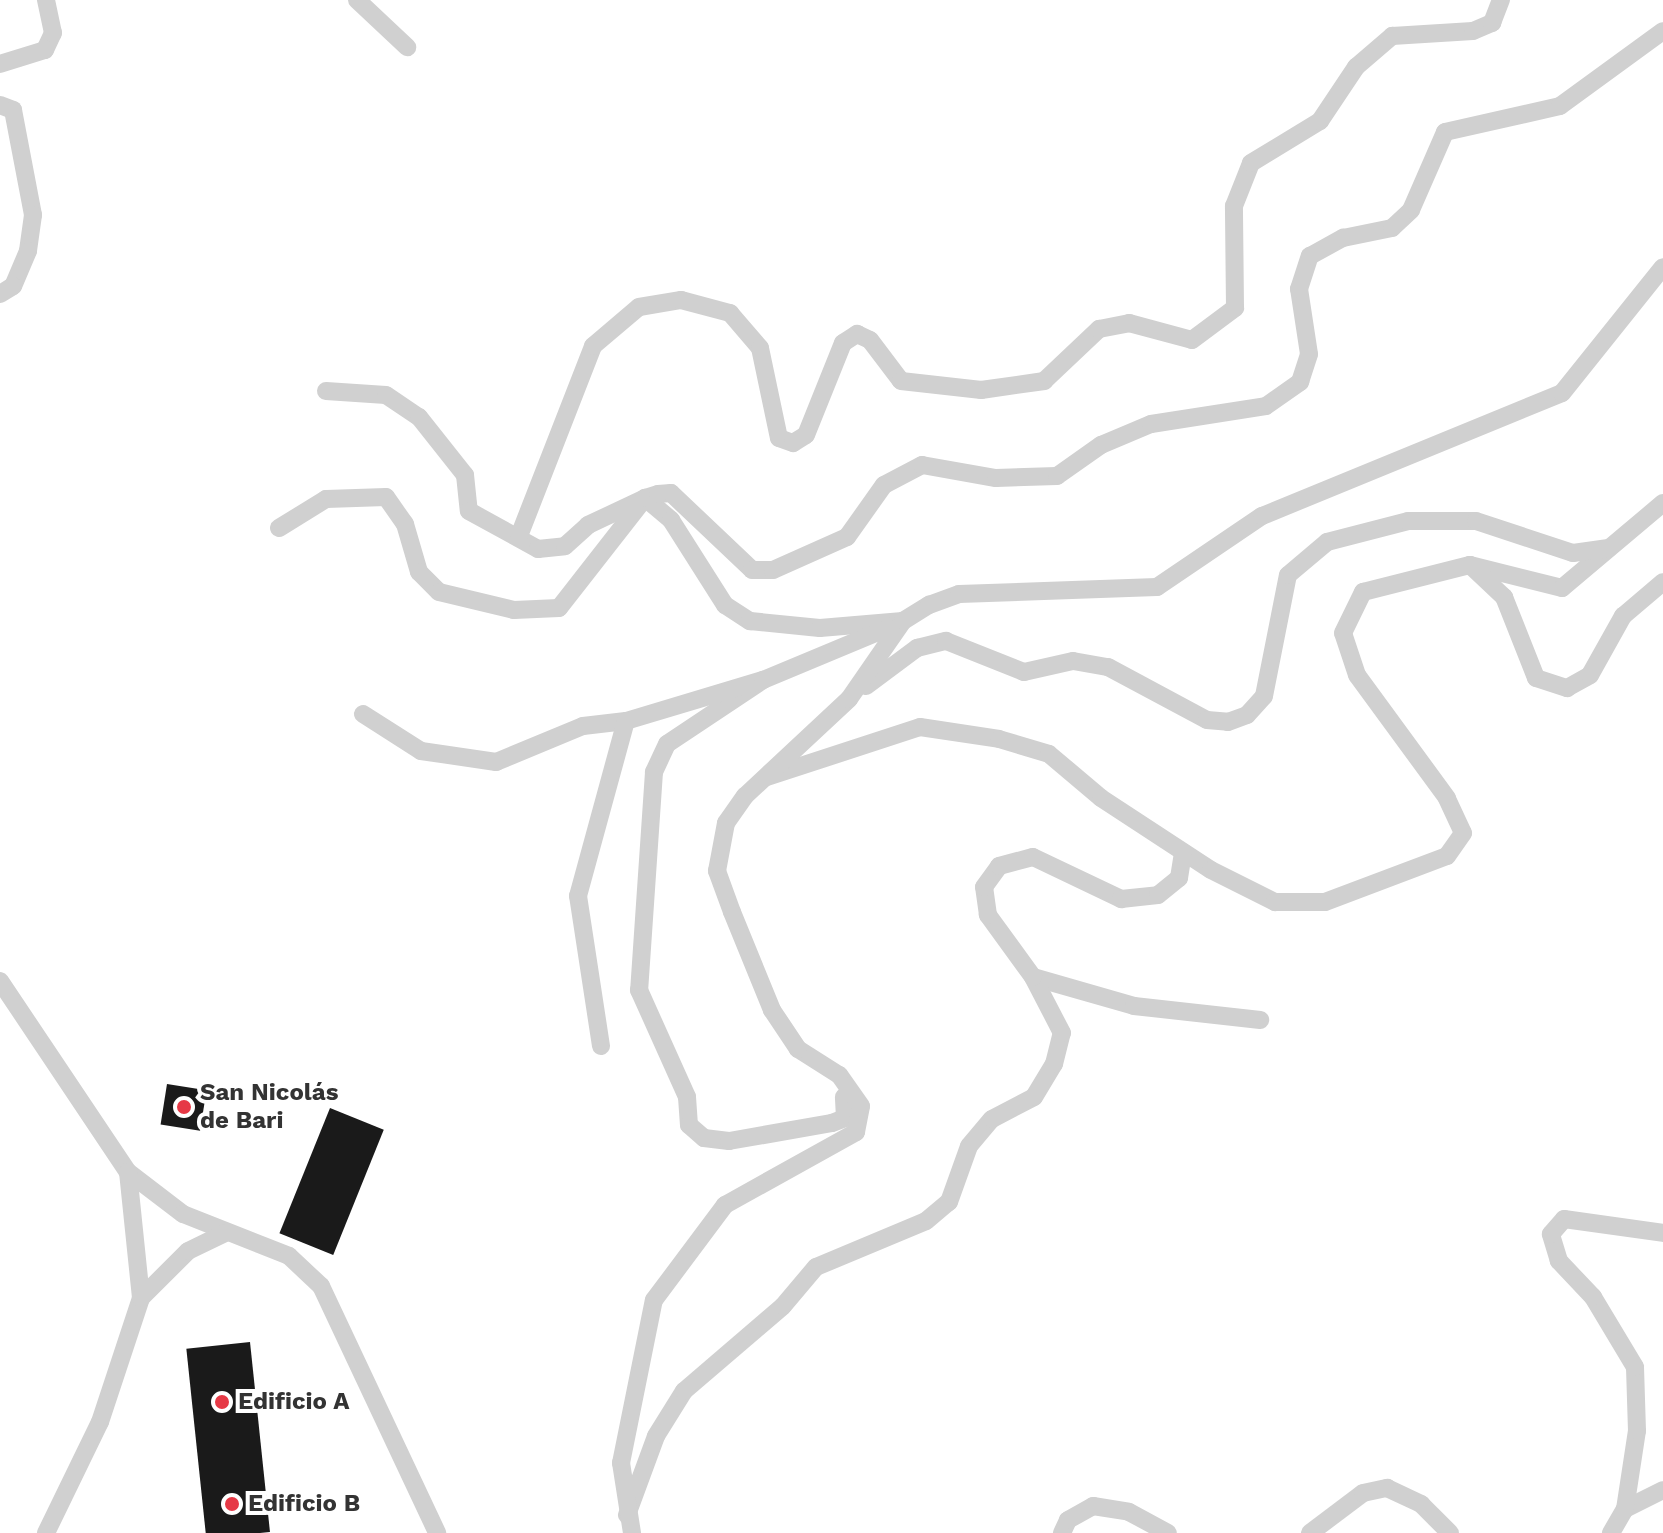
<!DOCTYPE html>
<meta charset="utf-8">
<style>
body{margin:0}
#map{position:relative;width:1663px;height:1533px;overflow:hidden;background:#fff;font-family:"Work Sans",sans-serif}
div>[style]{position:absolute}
.building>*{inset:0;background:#1a1a1a;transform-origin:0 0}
.street>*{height:18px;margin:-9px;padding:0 9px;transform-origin:9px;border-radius:9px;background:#d0d0d0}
.dots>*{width:22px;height:22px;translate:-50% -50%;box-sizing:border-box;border:4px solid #fff;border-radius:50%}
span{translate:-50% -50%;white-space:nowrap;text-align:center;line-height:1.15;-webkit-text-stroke:8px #fff;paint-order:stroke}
.poi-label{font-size:24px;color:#333;font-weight:700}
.left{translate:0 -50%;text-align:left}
</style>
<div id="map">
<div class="building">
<div style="left:167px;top:1084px;width:40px;height:41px;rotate:9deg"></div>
<div style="left:330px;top:1108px;width:58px;height:135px;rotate:22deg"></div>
<div style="left:250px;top:1342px;width:191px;height:64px;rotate:84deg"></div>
</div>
<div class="street">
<div style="left:357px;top:0;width:69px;rotate:43.2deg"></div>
<div style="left:0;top:64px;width:47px;rotate:-17.3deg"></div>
<div style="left:45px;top:50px;width:19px;rotate:-65deg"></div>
<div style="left:53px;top:33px;width:34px;rotate:-102deg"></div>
<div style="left:0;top:105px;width:14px;rotate:21deg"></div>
<div style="left:13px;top:110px;width:107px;rotate:79.2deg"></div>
<div style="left:33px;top:215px;width:36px;rotate:98deg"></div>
<div style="left:28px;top:251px;width:38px;rotate:113deg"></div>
<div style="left:13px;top:286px;width:15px;rotate:148deg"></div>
<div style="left:326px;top:391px;width:60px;rotate:3.8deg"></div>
<div style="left:386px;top:395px;width:40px;rotate:34deg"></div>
<div style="left:419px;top:417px;width:74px;rotate:51.6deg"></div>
<div style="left:465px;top:475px;width:36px;rotate:84deg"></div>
<div style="left:469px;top:511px;width:79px;rotate:28.8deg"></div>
<div style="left:538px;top:549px;width:27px;rotate:-6deg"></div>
<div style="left:565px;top:546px;width:31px;rotate:-42deg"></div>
<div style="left:588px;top:525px;width:63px;rotate:-25.3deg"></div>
<div style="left:645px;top:498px;width:34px;rotate:40deg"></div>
<div style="left:671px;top:520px;width:101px;rotate:57.6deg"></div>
<div style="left:725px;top:605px;width:30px;rotate:33deg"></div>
<div style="left:750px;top:621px;width:70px;rotate:5.7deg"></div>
<div style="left:820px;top:628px;width:83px;rotate:-4.8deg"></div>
<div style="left:279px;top:528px;width:55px;rotate:-31.7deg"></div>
<div style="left:326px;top:499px;width:60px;rotate:-1.9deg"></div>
<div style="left:386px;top:497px;width:33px;rotate:55deg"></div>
<div style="left:405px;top:524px;width:50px;rotate:73.7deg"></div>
<div style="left:419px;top:572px;width:28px;rotate:45deg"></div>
<div style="left:439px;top:592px;width:77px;rotate:13.5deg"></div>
<div style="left:514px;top:610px;width:45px;rotate:-2.5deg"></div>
<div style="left:559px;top:608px;width:140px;rotate:-52deg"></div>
<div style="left:645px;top:498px;width:14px;rotate:-17deg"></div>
<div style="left:658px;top:494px;width:13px;rotate:-4deg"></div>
<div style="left:671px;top:493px;width:112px;rotate:43.5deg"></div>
<div style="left:752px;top:570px;width:21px"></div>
<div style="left:773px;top:570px;width:81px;rotate:-24deg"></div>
<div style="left:847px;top:537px;width:64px;rotate:-54.6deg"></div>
<div style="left:884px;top:485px;width:43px;rotate:-27.8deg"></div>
<div style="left:922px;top:465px;width:75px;rotate:10deg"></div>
<div style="left:996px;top:478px;width:61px;rotate:-1.9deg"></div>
<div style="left:1057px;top:476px;width:54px;rotate:-35.2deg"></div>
<div style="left:1101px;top:445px;width:54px;rotate:-22.8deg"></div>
<div style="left:1151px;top:424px;width:116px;rotate:-8.9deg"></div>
<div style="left:1266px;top:406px;width:42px;rotate:-35.2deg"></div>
<div style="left:1300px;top:382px;width:29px;rotate:-72deg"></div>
<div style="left:1309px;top:354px;width:66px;rotate:-98.7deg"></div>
<div style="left:1299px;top:289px;width:35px;rotate:-72deg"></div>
<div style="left:1310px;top:256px;width:38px;rotate:-29deg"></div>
<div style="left:1343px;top:238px;width:50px;rotate:-11.5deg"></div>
<div style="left:1392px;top:228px;width:26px;rotate:-43deg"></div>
<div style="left:1411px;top:210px;width:85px;rotate:-66.4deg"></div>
<div style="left:1445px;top:132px;width:118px;rotate:-12.7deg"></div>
<div style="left:1560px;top:106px;width:127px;rotate:-36.1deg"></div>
<div style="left:519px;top:536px;width:204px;rotate:-68.7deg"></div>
<div style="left:593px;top:346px;width:60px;rotate:-40.3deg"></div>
<div style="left:639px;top:307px;width:43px;rotate:-9.5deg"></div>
<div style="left:681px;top:300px;width:51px;rotate:14.9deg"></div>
<div style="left:730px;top:313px;width:46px;rotate:49.4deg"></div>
<div style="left:760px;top:348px;width:92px;rotate:78.1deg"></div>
<div style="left:779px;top:438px;width:15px;rotate:20deg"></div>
<div style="left:793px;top:443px;width:15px;rotate:-32deg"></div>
<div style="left:806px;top:435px;width:99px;rotate:-68.1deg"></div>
<div style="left:843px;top:343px;width:17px;rotate:-33deg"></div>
<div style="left:857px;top:334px;width:14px;rotate:25deg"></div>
<div style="left:870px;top:340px;width:51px;rotate:52.9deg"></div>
<div style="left:901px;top:381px;width:81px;rotate:6.4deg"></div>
<div style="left:981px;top:390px;width:64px;rotate:-8.1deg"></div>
<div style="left:1044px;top:381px;width:76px;rotate:-43.4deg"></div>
<div style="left:1099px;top:329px;width:31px;rotate:-11deg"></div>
<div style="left:1129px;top:323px;width:65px;rotate:15.1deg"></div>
<div style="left:1192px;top:340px;width:54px;rotate:-36.7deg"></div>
<div style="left:1235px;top:308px;width:102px;rotate:-90.6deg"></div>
<div style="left:1234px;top:206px;width:46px;rotate:-68.4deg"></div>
<div style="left:1251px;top:163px;width:81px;rotate:-31.3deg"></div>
<div style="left:1320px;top:121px;width:65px;rotate:-56.3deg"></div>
<div style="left:1356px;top:67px;width:48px;rotate:-40.7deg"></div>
<div style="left:1392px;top:36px;width:81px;rotate:-3.5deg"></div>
<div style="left:1473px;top:31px;width:21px;rotate:-23deg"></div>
<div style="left:1492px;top:23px;width:25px;rotate:-69deg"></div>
<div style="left:1470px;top:565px;width:95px;rotate:14deg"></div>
<div style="left:1562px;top:588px;width:132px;rotate:-40.1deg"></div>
<div style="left:763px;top:680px;width:115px;rotate:146.3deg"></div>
<div style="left:667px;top:744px;width:31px;rotate:115deg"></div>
<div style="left:654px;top:772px;width:219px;rotate:93.9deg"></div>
<div style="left:639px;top:990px;width:117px;rotate:65.8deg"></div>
<div style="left:687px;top:1097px;width:28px;rotate:86deg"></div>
<div style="left:689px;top:1125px;width:20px;rotate:41deg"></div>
<div style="left:704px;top:1138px;width:25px;rotate:7deg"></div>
<div style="left:729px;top:1141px;width:105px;rotate:-9.9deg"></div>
<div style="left:832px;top:1123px;width:14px;rotate:-21deg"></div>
<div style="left:845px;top:1118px;width:21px;rotate:-93deg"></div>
<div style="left:866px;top:686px;width:64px;rotate:-36.7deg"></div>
<div style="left:917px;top:648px;width:30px;rotate:-14deg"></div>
<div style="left:946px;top:641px;width:84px;rotate:21.7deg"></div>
<div style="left:1024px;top:672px;width:50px;rotate:-12.7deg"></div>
<div style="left:1073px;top:661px;width:36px;rotate:10deg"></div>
<div style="left:1108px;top:667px;width:112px;rotate:28.2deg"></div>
<div style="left:1207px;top:720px;width:21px;rotate:5deg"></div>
<div style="left:1228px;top:722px;width:20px;rotate:-20deg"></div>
<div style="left:1247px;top:715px;width:25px;rotate:-48deg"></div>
<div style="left:1264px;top:696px;width:123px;rotate:-78.8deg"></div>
<div style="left:1288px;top:575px;width:51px;rotate:-40.2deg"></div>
<div style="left:1327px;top:542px;width:84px;rotate:-14.5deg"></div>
<div style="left:1408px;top:521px;width:68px"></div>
<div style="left:1476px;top:521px;width:102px;rotate:18.3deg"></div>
<div style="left:1573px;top:553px;width:34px;rotate:-8deg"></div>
<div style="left:363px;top:714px;width:69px;rotate:32.5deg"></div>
<div style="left:421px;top:751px;width:76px;rotate:8.3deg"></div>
<div style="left:496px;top:762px;width:94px;rotate:-22.5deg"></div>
<div style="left:583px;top:726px;width:43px;rotate:-6.6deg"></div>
<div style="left:626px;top:721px;width:143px;rotate:-16.7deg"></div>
<div style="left:763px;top:680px;width:141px;rotate:-22.6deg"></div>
<div style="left:767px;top:777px;width:161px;rotate:-18.1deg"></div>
<div style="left:920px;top:727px;width:80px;rotate:8.6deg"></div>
<div style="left:999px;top:739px;width:52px;rotate:16.7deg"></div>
<div style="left:1049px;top:754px;width:68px;rotate:40.2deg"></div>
<div style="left:1101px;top:798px;width:131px;rotate:33.2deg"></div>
<div style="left:1211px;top:870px;width:72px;rotate:26.6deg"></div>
<div style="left:1275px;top:902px;width:50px"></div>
<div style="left:1325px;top:902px;width:130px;rotate:-20.7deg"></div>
<div style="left:1447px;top:856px;width:28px;rotate:-55deg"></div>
<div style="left:1463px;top:833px;width:38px;rotate:-115deg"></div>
<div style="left:1447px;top:798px;width:152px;rotate:-126.2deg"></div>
<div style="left:1357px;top:675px;width:44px;rotate:-108.4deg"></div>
<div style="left:1343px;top:633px;width:46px;rotate:-64deg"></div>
<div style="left:1363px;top:592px;width:110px;rotate:-14.2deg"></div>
<div style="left:1470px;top:565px;width:47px;rotate:43.3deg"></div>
<div style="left:1504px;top:597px;width:87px;rotate:68.4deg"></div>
<div style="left:1536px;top:678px;width:33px;rotate:18deg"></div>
<div style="left:1567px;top:688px;width:26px;rotate:-29deg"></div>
<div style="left:1590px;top:675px;width:68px;rotate:-60.8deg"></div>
<div style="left:1623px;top:616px;width:52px;rotate:-40.4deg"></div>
<div style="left:1033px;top:977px;width:105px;rotate:16deg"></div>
<div style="left:1134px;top:1006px;width:127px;rotate:6.3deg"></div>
<div style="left:0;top:981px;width:230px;rotate:56.2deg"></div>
<div style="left:128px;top:1172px;width:69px;rotate:37.4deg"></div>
<div style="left:183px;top:1214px;width:114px;rotate:21.6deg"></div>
<div style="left:289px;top:1256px;width:44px;rotate:43.2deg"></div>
<div style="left:321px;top:1286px;width:273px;rotate:64.8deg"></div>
<div style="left:601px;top:1046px;width:152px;rotate:-98.7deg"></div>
<div style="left:578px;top:896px;width:181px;rotate:-74.7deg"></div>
<div style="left:128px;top:1172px;width:127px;rotate:84.1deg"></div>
<div style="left:1625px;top:1509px;width:42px;rotate:-26.6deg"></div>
<div style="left:627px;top:1515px;width:84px;rotate:-69.8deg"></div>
<div style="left:656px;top:1436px;width:53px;rotate:-58.1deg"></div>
<div style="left:684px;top:1391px;width:130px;rotate:-40.6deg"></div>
<div style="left:783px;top:1306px;width:51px;rotate:-49.8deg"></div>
<div style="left:816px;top:1267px;width:119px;rotate:-22.7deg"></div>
<div style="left:926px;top:1221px;width:30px;rotate:-40deg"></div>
<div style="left:949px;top:1202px;width:59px;rotate:-70.3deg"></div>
<div style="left:969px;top:1146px;width:35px;rotate:-50deg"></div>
<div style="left:992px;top:1119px;width:47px;rotate:-27.6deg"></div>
<div style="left:1034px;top:1097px;width:39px;rotate:-59deg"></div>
<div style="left:1054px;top:1064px;width:32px;rotate:-76deg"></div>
<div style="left:1062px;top:1033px;width:63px;rotate:-117.4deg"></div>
<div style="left:1033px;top:977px;width:77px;rotate:-126deg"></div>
<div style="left:988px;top:915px;width:28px;rotate:-98deg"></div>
<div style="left:984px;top:887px;width:26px;rotate:-54deg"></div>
<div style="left:999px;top:866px;width:35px;rotate:-15deg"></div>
<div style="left:1033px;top:857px;width:98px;rotate:25.5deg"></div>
<div style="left:1121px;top:899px;width:37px;rotate:-6deg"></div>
<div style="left:1158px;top:895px;width:27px;rotate:-39deg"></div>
<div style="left:1179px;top:878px;width:26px;rotate:-81deg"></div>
<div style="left:46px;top:1533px;width:123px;rotate:-64.1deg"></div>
<div style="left:100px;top:1422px;width:131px;rotate:-71.7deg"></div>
<div style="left:141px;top:1298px;width:66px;rotate:-45deg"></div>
<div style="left:188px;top:1251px;width:41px;rotate:-25.9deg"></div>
<div style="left:632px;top:1533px;width:71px;rotate:-98.9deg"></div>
<div style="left:621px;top:1463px;width:166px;rotate:-78.6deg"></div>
<div style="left:654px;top:1300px;width:119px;rotate:-53.2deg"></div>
<div style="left:725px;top:1205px;width:150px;rotate:-29.1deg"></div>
<div style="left:856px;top:1132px;width:26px;rotate:-79deg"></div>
<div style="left:861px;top:1106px;width:38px;rotate:-125deg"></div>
<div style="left:839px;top:1075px;width:49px;rotate:-147.6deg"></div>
<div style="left:798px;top:1049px;width:47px;rotate:-123.7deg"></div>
<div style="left:772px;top:1010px;width:106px;rotate:-112.2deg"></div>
<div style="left:732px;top:912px;width:44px;rotate:-110.1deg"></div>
<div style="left:717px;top:871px;width:49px;rotate:-79.4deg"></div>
<div style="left:726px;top:823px;width:33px;rotate:-55deg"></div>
<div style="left:745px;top:796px;width:142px;rotate:-43deg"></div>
<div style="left:849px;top:699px;width:95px;rotate:-55.3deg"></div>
<div style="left:903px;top:621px;width:31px;rotate:-32deg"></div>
<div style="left:929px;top:605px;width:32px;rotate:-20deg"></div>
<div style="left:959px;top:594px;width:198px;rotate:-2deg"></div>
<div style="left:1157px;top:587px;width:127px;rotate:-34.1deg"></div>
<div style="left:1262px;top:516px;width:324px;rotate:-22.3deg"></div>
<div style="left:1562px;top:393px;width:161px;rotate:-51.3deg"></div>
<div style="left:1062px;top:1533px;width:14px;rotate:-65deg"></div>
<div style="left:1068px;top:1520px;width:29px;rotate:-29deg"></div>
<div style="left:1093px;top:1506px;width:36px;rotate:9deg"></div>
<div style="left:1129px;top:1512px;width:44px;rotate:28.3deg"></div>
<div style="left:1310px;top:1533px;width:66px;rotate:-37deg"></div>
<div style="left:1363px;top:1493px;width:25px;rotate:-12deg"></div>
<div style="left:1387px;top:1488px;width:38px;rotate:25deg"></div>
<div style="left:1421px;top:1504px;width:41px;rotate:45deg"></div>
<div style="left:1611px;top:1533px;width:28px;rotate:-60deg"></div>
<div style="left:1625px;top:1509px;width:79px;rotate:-81.3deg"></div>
<div style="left:1637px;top:1431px;width:64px;rotate:-91.8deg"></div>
<div style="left:1635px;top:1367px;width:82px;rotate:-121deg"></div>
<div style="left:1593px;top:1297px;width:50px;rotate:-133.4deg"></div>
<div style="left:1559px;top:1261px;width:28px;rotate:-107deg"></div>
<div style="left:1551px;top:1234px;width:20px;rotate:-49deg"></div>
<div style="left:1564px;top:1219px;width:100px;rotate:8deg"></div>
</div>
<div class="dots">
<div style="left:184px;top:1107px;background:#e63946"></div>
<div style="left:222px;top:1402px;background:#e63946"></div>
<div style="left:232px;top:1504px;background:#e63946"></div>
</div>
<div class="poi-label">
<span class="left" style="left:200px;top:1107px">San Nicolás<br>de Bari</span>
<span class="left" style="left:238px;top:1402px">Edificio A</span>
<span class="left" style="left:248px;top:1504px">Edificio B</span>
</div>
</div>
